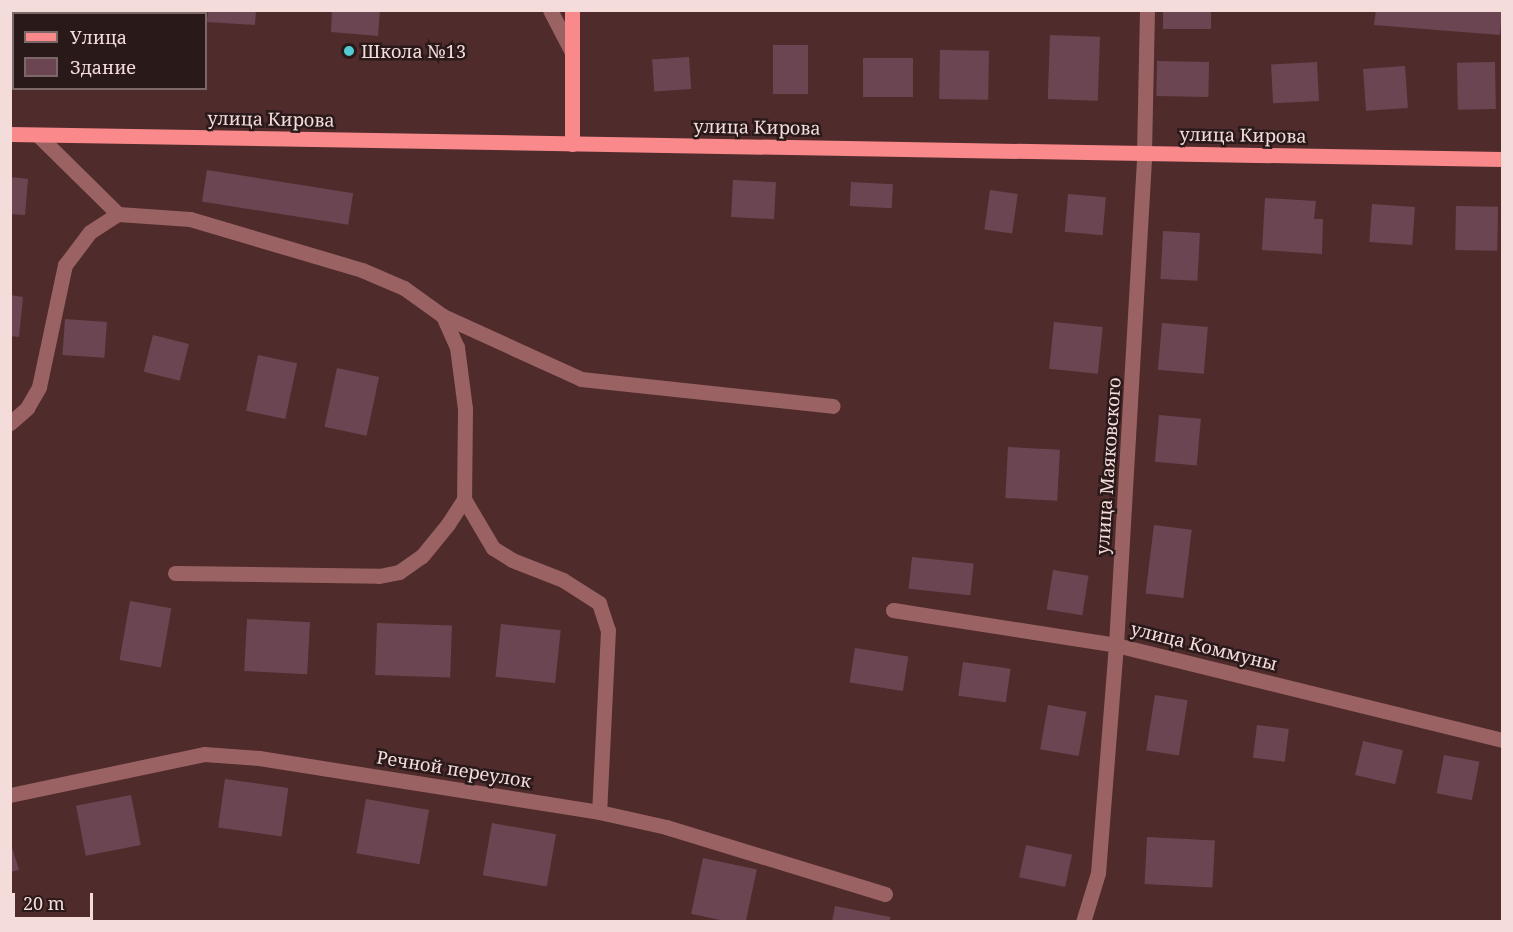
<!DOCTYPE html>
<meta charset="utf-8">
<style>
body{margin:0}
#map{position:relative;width:1513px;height:932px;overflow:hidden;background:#4f2b2c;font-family:"Noto Serif",serif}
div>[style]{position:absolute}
.building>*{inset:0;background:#6b4652;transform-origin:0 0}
.minor>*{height:15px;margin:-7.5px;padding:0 7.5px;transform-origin:7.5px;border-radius:7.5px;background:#9a6262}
.major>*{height:15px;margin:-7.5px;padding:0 7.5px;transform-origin:7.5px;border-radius:7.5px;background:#f9898b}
.dots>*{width:16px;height:16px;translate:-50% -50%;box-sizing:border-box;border:3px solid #2a1919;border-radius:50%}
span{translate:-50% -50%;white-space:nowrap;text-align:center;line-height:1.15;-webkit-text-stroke:5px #2a1919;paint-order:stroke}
.poi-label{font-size:18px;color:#f4dcdb}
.left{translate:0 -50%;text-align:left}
.street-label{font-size:18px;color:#f4dcdb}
.frame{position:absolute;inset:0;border:12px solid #f4dcdb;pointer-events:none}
.legend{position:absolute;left:12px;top:12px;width:195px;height:78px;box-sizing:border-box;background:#2a1919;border:2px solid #7b6767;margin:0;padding:8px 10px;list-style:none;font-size:18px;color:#f4dcdb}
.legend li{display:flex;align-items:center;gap:12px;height:30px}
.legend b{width:30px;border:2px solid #7b6767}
.scale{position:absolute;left:12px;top:893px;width:81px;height:27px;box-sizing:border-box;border:3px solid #f4dcdb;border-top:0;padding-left:8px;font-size:18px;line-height:21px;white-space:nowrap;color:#f4dcdb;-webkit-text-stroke:4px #2a1919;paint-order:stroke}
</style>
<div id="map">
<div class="building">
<div style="left:82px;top:10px;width:51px;height:4px"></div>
<div style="clip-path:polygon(208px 10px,256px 10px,255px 25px,207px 22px)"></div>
<div style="clip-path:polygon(332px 10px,380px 10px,378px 36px,331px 32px)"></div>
<div style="left:1163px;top:10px;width:48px;height:19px"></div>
<div style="clip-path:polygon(1376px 10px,1502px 10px,1500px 35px,1374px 25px)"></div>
<div style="left:1050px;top:35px;width:50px;height:64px;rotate:2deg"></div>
<div style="left:773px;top:45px;width:35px;height:49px"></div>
<div style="left:940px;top:50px;width:49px;height:49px;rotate:1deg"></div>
<div style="left:689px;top:57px;width:32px;height:37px;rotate:86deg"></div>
<div style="left:913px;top:58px;width:39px;height:50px;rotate:90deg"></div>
<div style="left:1157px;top:61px;width:52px;height:35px;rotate:1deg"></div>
<div style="left:1317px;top:62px;width:39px;height:46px;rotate:87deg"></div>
<div style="left:1495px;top:62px;width:47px;height:38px;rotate:89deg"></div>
<div style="left:1405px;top:66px;width:42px;height:42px;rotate:86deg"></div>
<div style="left:207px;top:170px;width:148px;height:32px;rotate:9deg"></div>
<div style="clip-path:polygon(10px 177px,28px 179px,25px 215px,10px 214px)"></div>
<div style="left:733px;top:180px;width:43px;height:37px;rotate:3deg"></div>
<div style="left:851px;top:182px;width:42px;height:24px;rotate:3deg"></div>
<div style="left:990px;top:190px;width:28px;height:40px;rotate:8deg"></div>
<div style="left:1068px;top:194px;width:38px;height:38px;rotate:5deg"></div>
<div style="clip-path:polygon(1265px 198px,1316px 201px,1314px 219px,1323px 219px,1322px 254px,1262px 250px)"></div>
<div style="left:1372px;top:204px;width:43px;height:38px;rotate:4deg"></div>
<div style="left:1456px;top:206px;width:42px;height:44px;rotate:1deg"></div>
<div style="left:1163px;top:231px;width:37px;height:48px;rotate:3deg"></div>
<div style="clip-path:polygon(10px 295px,23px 297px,19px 337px,10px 336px)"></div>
<div style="left:65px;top:319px;width:42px;height:36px;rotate:4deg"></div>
<div style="left:1054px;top:322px;width:49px;height:47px;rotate:6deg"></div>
<div style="left:1162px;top:323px;width:46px;height:47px;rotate:5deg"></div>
<div style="left:153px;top:335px;width:37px;height:38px;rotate:14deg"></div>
<div style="left:258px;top:355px;width:40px;height:57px;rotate:12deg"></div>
<div style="left:337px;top:368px;width:43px;height:60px;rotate:12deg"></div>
<div style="left:1159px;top:415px;width:42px;height:47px;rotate:5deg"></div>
<div style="left:1008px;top:447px;width:52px;height:51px;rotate:3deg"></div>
<div style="left:1154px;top:525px;width:38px;height:69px;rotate:7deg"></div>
<div style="left:912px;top:557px;width:62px;height:32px;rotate:6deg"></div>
<div style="left:1053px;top:570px;width:36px;height:40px;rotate:9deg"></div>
<div style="left:130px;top:601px;width:42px;height:60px;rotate:10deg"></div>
<div style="left:247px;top:619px;width:63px;height:52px;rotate:3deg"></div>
<div style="left:377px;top:623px;width:75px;height:52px;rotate:2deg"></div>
<div style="left:501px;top:624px;width:60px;height:53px;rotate:6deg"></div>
<div style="left:855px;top:648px;width:54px;height:35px;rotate:9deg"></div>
<div style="left:963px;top:662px;width:48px;height:34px;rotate:8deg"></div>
<div style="left:1155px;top:695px;width:33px;height:56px;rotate:9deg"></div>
<div style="left:1048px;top:705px;width:39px;height:45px;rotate:10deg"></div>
<div style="left:1257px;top:725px;width:32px;height:33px;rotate:7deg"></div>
<div style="left:1363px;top:741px;width:41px;height:35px;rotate:13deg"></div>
<div style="left:1444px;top:755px;width:36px;height:39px;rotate:11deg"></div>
<div style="left:225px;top:779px;width:64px;height:49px;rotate:8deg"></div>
<div style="left:131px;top:795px;width:51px;height:56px;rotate:79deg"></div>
<div style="left:366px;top:799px;width:64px;height:55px;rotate:10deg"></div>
<div style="left:492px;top:823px;width:65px;height:53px;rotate:10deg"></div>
<div style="left:1147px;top:837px;width:68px;height:47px;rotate:3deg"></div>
<div style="clip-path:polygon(10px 841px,19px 870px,10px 872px)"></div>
<div style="left:1026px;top:845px;width:47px;height:33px;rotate:12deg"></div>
<div style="left:703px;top:858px;width:55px;height:57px;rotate:12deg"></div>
<div style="clip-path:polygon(835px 906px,890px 917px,890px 922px,832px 922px)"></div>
</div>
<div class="minor">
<div style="left:550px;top:10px;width:47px;rotate:62.4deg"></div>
<div style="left:118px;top:214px;width:72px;rotate:4deg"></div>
<div style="left:190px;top:219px;width:179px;rotate:16.5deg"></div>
<div style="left:362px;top:270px;width:46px;rotate:23.2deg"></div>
<div style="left:404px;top:288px;width:48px;rotate:35.7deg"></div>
<div style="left:443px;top:316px;width:34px;rotate:66deg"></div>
<div style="left:457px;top:347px;width:63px;rotate:82.6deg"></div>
<div style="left:465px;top:409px;width:90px;rotate:90.6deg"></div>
<div style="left:464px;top:499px;width:57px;rotate:59.4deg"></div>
<div style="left:493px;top:548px;width:22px;rotate:32deg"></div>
<div style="left:512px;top:560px;width:55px;rotate:21.4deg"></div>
<div style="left:563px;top:580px;width:43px;rotate:32.6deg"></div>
<div style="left:599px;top:603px;width:28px;rotate:72deg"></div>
<div style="left:608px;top:630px;width:182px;rotate:92.8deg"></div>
<div style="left:443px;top:316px;width:152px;rotate:24.5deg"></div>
<div style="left:581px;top:379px;width:253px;rotate:6.1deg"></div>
<div style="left:10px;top:423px;width:23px;rotate:-41deg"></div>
<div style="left:27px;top:408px;width:24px;rotate:-60deg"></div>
<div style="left:39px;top:387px;width:125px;rotate:-78deg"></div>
<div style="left:65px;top:265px;width:41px;rotate:-52.9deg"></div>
<div style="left:90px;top:232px;width:33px;rotate:-33deg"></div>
<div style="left:118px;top:214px;width:112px;rotate:-135.4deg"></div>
<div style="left:175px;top:573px;width:204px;rotate:0.8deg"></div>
<div style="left:379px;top:576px;width:20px;rotate:-11deg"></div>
<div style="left:399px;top:572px;width:28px;rotate:-35deg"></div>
<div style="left:422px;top:556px;width:41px;rotate:-50.9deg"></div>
<div style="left:448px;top:524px;width:30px;rotate:-57deg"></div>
<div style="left:893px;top:610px;width:226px;rotate:8.9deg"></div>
<div style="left:1116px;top:645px;width:398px;rotate:13.8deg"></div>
<div style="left:10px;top:795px;width:198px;rotate:-11.9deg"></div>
<div style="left:204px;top:754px;width:55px;rotate:4.2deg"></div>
<div style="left:259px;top:758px;width:344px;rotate:9deg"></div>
<div style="left:599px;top:812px;width:69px;rotate:12.6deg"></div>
<div style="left:666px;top:827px;width:229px;rotate:17deg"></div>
<div style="left:1083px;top:922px;width:51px;rotate:-73deg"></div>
<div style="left:1098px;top:873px;width:229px;rotate:-85.5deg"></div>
<div style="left:1116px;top:645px;width:493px;rotate:-86.7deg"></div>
<div style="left:1144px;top:153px;width:143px;rotate:-88.8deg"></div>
</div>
<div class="major">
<div style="left:10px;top:134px;width:1492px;rotate:0.96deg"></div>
<div style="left:572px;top:144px;width:134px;rotate:-90deg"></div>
</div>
<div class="dots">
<div style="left:349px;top:51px;background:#51ccd2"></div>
</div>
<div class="poi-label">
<span class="left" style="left:361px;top:51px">Школа №13</span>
</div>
<div class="street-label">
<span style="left:271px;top:119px;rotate:1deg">улица Кирова</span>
<span style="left:757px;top:127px;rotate:1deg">улица Кирова</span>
<span style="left:1243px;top:135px;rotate:1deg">улица Кирова</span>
<span style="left:1108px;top:466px;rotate:-86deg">улица Маяковского</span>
<span style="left:1204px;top:646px;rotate:14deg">улица Коммуны</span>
<span style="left:454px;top:769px;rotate:9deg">Речной переулок</span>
</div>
<div class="frame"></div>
<ul class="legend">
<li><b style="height:8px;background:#f9898b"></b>Улица</li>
<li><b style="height:16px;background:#6b4652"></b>Здание</li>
</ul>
<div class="scale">20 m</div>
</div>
